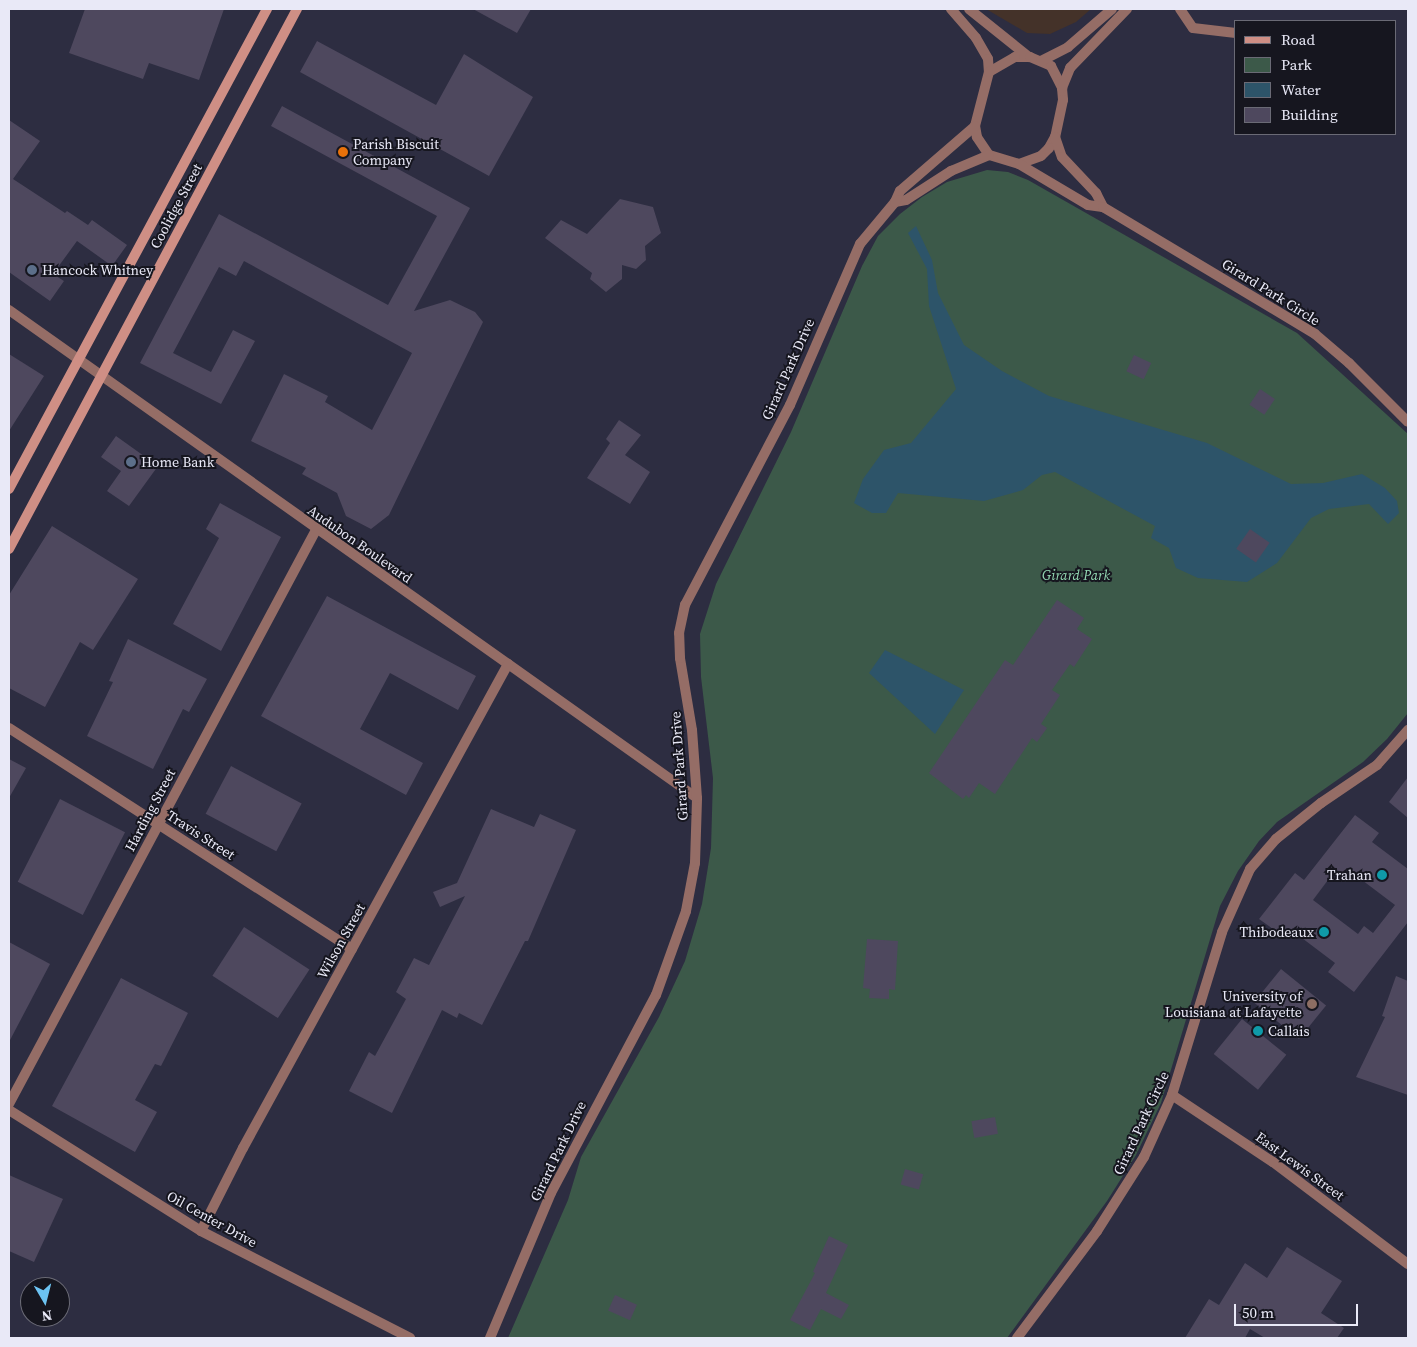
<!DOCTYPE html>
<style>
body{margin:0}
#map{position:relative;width:1417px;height:1347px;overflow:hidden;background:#2d2d41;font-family:"Source Serif 4",serif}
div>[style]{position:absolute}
.medical>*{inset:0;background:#443229}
.green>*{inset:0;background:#3c5949}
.water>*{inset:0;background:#2d5469}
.building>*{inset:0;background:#4e485e;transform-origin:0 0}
.street>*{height:10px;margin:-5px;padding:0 5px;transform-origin:5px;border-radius:5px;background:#956d66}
.secondary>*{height:10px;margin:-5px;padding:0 5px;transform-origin:5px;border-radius:5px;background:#cf8f85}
.dots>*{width:14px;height:14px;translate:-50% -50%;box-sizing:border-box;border:2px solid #16161f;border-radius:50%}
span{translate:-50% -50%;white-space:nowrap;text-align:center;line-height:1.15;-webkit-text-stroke:4px #16161f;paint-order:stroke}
.poi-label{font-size:14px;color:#e9e9f7}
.left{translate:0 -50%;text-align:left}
.right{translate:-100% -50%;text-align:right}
.street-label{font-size:14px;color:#e9e9f7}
.park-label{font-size:14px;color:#93d7b2;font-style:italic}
.frame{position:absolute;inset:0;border:10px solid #e9e9f7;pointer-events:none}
.legend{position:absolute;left:1234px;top:20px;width:162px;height:115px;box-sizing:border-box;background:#16161f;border:1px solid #6a6a75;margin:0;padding:6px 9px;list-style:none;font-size:15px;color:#e9e9f7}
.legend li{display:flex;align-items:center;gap:10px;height:25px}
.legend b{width:25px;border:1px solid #6a6a75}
.north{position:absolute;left:20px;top:1277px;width:50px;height:50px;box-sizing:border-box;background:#16161f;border:1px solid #6a6a75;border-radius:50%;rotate:172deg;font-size:14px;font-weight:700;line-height:20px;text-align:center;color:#e9e9f7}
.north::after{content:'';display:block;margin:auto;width:18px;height:22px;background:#6cc3f2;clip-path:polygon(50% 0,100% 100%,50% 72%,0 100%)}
.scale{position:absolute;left:1234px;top:1304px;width:124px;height:22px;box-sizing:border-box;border:2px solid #e9e9f7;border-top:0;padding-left:6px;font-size:15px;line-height:18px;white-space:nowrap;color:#e9e9f7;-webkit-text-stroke:4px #16161f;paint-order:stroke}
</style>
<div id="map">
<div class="medical">
<div style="clip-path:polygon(986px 9px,1091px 9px,1076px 22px,1050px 34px,1027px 33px)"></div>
</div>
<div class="green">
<div style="clip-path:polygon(987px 170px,1008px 172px,1028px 180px,1297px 333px,1408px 434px,1408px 713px,1387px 739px,1363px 762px,1277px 822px,1259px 841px,1238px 871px,1220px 906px,1161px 1103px,1136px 1155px,1107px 1201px,1007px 1338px,508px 1338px,568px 1200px,581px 1157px,659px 1017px,685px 961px,702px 904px,711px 848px,713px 778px,701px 677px,700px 634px,716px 584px,791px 432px,862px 266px,878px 236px,900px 214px,922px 197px,947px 182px)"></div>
</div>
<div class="water">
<div style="clip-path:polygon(916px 226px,932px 260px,938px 293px,964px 345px,1002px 371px,1049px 396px,1207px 443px,1291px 484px,1323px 483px,1362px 474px,1385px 488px,1397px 501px,1399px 513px,1388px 524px,1369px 504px,1329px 509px,1311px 518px,1277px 563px,1247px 582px,1198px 578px,1176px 568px,1169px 548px,1151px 538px,1155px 526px,1055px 472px,1042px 475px,1023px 490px,984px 501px,898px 493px,886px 513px,872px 513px,854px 503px,863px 479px,884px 450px,911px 443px,956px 389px,929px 306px,927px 269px,908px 233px)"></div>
<div style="clip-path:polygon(885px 650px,964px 690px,935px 734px,869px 673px)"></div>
</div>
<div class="building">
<div style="clip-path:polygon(85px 9px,224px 9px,199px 80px,149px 63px,143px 79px,69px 53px)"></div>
<div style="clip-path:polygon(473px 9px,531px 9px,517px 33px)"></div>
<div style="clip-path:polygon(317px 41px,436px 105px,464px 54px,533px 97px,489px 176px,300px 72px)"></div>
<div style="clip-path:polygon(282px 106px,470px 208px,414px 311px,450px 300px,475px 312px,483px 322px,389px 515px,371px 529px,346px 516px,337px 493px,302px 474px,306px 468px,251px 441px,284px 374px,328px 396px,325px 402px,372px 430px,412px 353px,244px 261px,236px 276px,219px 267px,173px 353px,211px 372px,233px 330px,255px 341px,221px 404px,140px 363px,219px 214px,388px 305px,437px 216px,271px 126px)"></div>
<div style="clip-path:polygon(9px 120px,40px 141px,13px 179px,65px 213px,67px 211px,88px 225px,92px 220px,127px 245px,112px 266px,77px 241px,53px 274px,64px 281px,50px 301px,9px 272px)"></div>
<div style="clip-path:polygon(620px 199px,653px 207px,661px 233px,645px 246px,646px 260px,636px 269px,622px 265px,622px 279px,606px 292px,590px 279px,592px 273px,545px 238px,561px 220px,587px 234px)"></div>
<div style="clip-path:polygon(9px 354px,44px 376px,9px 431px)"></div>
<div style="left:1134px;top:355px;width:19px;height:18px;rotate:25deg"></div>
<div style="left:1260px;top:389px;width:18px;height:19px;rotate:34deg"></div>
<div style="clip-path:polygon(619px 420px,641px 435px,625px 455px,650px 472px,630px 504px,587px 478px,610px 443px,606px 439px)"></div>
<div style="clip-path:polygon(116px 436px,158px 466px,129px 506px,107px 491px,121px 471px,101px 457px)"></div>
<div style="clip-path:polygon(220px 503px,281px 537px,221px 651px,173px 624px,219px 538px,206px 529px)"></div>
<div style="clip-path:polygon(52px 526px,138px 579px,93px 650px,80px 642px,45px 707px,9px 688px,9px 595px)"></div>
<div style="left:1250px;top:529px;width:24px;height:24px;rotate:35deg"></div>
<div style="clip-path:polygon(327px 596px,476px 676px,458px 710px,390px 673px,360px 729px,423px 763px,406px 795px,261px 716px)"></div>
<div style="clip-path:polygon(1057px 600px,1084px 618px,1077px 629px,1092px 639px,1074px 667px,1070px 664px,1052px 690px,1060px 695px,1041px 724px,1047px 728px,1037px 742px,1032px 738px,995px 794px,979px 783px,969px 798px,966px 795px,963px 799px,929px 773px,1005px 660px,1013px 665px)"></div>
<div style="clip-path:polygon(128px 639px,207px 679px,189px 712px,183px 709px,153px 769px,87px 736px,113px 682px,109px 681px)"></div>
<div style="clip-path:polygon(9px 759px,26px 768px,9px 798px)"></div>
<div style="left:231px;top:766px;width:80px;height:54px;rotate:28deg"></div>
<div style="clip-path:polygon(1408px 777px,1408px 818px,1389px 802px)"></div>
<div style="left:60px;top:799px;width:73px;height:93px;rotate:27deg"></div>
<div style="clip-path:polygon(491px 809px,534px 827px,540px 814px,576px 830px,528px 941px,525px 941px,482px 1025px,459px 1013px,457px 1018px,442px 1010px,392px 1113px,349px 1091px,369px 1052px,375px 1056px,406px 999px,396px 992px,414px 958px,429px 965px,465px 896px,440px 907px,433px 892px,457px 883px)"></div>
<div style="clip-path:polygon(evenodd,1355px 815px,1379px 833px,1372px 842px,1408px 869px,1408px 922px,1354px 992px,1328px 972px,1335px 963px,1290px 929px,1284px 937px,1259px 919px,1295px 873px,1304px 880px,1355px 815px,1350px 871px,1395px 905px,1373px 933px,1364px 926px,1358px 934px,1313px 900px,1334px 872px,1343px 879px,1350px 871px)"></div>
<div style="left:244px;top:927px;width:78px;height:58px;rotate:33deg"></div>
<div style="clip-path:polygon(867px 939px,898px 941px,895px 990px,889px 989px,889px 999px,869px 998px,870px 989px,863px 988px)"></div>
<div style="clip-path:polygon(9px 942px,50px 964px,9px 1042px)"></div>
<div style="left:1281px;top:969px;width:58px;height:43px;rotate:39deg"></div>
<div style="clip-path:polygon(1396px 976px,1408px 981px,1408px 1095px,1356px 1077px,1385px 1017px,1382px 1016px)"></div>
<div style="clip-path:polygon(121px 978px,188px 1013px,161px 1066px,155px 1064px,135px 1100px,157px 1112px,135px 1152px,52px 1106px)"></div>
<div style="left:1242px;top:1019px;width:57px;height:45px;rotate:39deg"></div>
<div style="left:995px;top:1117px;width:17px;height:24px;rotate:80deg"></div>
<div style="left:905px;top:1169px;width:19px;height:16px;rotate:16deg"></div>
<div style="clip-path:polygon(9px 1175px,63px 1199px,34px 1262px,9px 1251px)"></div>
<div style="clip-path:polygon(829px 1236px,848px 1245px,826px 1293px,849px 1305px,841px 1319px,821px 1309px,810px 1330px,790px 1320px,815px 1273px,813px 1272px)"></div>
<div style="clip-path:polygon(1287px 1247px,1342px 1281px,1321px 1313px,1344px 1328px,1337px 1338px,1265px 1338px,1250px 1329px,1245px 1338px,1185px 1338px,1209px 1299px,1219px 1305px,1245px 1263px,1267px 1278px)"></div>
<div style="left:615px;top:1295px;width:24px;height:17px;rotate:24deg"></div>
</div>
<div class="street">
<div style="left:951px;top:9px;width:38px;rotate:49deg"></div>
<div style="left:976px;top:38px;width:24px;rotate:60deg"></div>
<div style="left:988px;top:59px;width:13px;rotate:86deg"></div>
<div style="left:969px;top:9px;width:77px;rotate:38.7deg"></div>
<div style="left:1180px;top:9px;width:23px;rotate:56deg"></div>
<div style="left:1193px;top:28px;width:43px;rotate:6.6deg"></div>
<div style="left:1015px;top:57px;width:15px"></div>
<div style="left:1030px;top:57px;width:23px;rotate:23deg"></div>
<div style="left:1051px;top:66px;width:25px;rotate:63deg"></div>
<div style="left:1062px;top:88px;width:12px;rotate:85deg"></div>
<div style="left:1063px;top:100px;width:38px;rotate:102deg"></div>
<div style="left:1055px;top:137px;width:13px;rotate:119deg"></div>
<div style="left:1049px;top:148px;width:11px;rotate:135deg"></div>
<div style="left:1041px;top:156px;width:23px;rotate:160deg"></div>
<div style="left:1019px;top:164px;width:31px;rotate:-163deg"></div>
<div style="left:989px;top:155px;width:22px;rotate:-124deg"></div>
<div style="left:977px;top:137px;width:11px;rotate:-100deg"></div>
<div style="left:975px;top:126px;width:56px;rotate:-75.5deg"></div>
<div style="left:989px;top:72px;width:30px;rotate:-30deg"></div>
<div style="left:1041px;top:61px;width:30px;rotate:-27deg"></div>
<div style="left:1068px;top:47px;width:58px;rotate:-40.8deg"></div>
<div style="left:1062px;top:88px;width:22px;rotate:-68deg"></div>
<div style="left:1070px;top:68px;width:82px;rotate:-46deg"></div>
<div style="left:1055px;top:137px;width:21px;rotate:71deg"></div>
<div style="left:1062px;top:157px;width:50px;rotate:46.6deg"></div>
<div style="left:1096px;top:193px;width:16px;rotate:63deg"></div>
<div style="left:1019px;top:164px;width:80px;rotate:30.7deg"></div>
<div style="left:1088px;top:205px;width:15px;rotate:8deg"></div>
<div style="left:1103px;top:207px;width:247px;rotate:30.9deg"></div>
<div style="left:1315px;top:334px;width:45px;rotate:40.5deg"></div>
<div style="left:1349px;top:363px;width:83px;rotate:45deg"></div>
<div style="left:895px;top:202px;width:11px;rotate:-10deg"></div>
<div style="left:906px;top:200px;width:54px;rotate:-32.8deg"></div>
<div style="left:951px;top:171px;width:41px;rotate:-22.8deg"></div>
<div style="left:9px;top:310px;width:843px;rotate:35.35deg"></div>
<div style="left:9px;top:728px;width:408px;rotate:32.8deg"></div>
<div style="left:1172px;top:1095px;width:121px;rotate:33.6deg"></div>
<div style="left:1273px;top:1162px;width:169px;rotate:37.1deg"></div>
<div style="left:9px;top:1104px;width:651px;rotate:-61.86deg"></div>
<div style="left:9px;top:1110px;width:227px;rotate:32.2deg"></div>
<div style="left:201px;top:1231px;width:235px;rotate:27.1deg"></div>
<div style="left:201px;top:1231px;width:93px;rotate:-63.2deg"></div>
<div style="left:243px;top:1148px;width:552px;rotate:-61.3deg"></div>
<div style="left:490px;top:1338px;width:157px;rotate:-67.2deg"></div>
<div style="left:551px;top:1193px;width:224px;rotate:-62.1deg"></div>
<div style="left:656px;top:995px;width:89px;rotate:-70.3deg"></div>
<div style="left:686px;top:911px;width:49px;rotate:-79.4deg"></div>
<div style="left:695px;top:863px;width:65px;rotate:-88.2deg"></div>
<div style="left:697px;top:798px;width:68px;rotate:-94.2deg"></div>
<div style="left:692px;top:730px;width:73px;rotate:-99.5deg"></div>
<div style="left:680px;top:658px;width:25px;rotate:-92deg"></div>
<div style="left:679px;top:633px;width:29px;rotate:-78deg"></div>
<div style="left:685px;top:605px;width:226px;rotate:-62.3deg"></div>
<div style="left:790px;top:405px;width:176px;rotate:-66.5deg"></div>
<div style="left:860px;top:244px;width:55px;rotate:-50.2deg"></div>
<div style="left:895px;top:202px;width:12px;rotate:-66deg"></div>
<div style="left:900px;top:191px;width:99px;rotate:-40.9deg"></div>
<div style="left:1017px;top:1338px;width:134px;rotate:-53.2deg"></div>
<div style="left:1097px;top:1231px;width:88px;rotate:-57.6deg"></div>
<div style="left:1144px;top:1157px;width:68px;rotate:-65.7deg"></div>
<div style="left:1172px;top:1095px;width:170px;rotate:-72.9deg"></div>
<div style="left:1222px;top:932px;width:69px;rotate:-66deg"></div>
<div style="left:1250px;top:869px;width:40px;rotate:-49deg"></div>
<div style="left:1276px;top:839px;width:58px;rotate:-38.7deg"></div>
<div style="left:1321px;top:803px;width:68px;rotate:-34.2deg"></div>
<div style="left:1377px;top:765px;width:47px;rotate:-48.5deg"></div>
</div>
<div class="secondary">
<div style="left:9px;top:489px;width:545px;rotate:-61.74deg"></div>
<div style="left:9px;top:549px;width:612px;rotate:-61.93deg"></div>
</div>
<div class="dots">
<div style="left:343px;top:152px;background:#e8710a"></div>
<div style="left:32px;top:270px;background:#5c6f8a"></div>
<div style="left:131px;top:462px;background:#5c6f8a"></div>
<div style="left:1382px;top:875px;background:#0f9aa8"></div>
<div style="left:1324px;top:932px;background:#0f9aa8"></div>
<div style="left:1312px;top:1004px;background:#8d6e63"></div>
<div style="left:1258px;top:1031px;background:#0f9aa8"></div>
</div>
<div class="poi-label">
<span class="left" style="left:353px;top:152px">Parish Biscuit<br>Company</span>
<span class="left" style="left:42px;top:270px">Hancock Whitney</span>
<span class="left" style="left:141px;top:462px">Home Bank</span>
<span class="right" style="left:1372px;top:875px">Trahan</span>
<span class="right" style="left:1314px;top:932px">Thibodeaux</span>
<span class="right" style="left:1302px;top:1004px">University of<br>Louisiana at Lafayette</span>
<span class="left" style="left:1268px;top:1031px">Callais</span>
</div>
<div class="street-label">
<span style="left:176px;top:206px;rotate:-62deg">Coolidge Street</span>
<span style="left:1271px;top:292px;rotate:32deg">Girard Park Circle</span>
<span style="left:788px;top:369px;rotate:-66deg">Girard Park Drive</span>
<span style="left:360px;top:544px;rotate:35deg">Audubon Boulevard</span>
<span style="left:679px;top:766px;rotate:-94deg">Girard Park Drive</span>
<span style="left:150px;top:810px;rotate:-62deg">Harding Street</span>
<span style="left:201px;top:835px;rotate:33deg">Travis Street</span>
<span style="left:341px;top:941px;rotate:-61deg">Wilson Street</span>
<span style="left:1141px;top:1123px;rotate:-65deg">Girard Park Circle</span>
<span style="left:558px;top:1151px;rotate:-64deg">Girard Park Drive</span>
<span style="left:1300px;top:1166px;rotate:36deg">East Lewis Street</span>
<span style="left:212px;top:1219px;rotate:29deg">Oil Center Drive</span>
</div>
<div class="park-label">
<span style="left:1076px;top:575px">Girard Park</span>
</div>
<div class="frame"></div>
<ul class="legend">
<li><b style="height:6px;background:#cf8f85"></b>Road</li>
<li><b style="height:14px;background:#3c5949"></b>Park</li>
<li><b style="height:14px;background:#2d5469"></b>Water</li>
<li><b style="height:14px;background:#4e485e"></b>Building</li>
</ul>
<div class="north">N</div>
<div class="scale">50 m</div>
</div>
